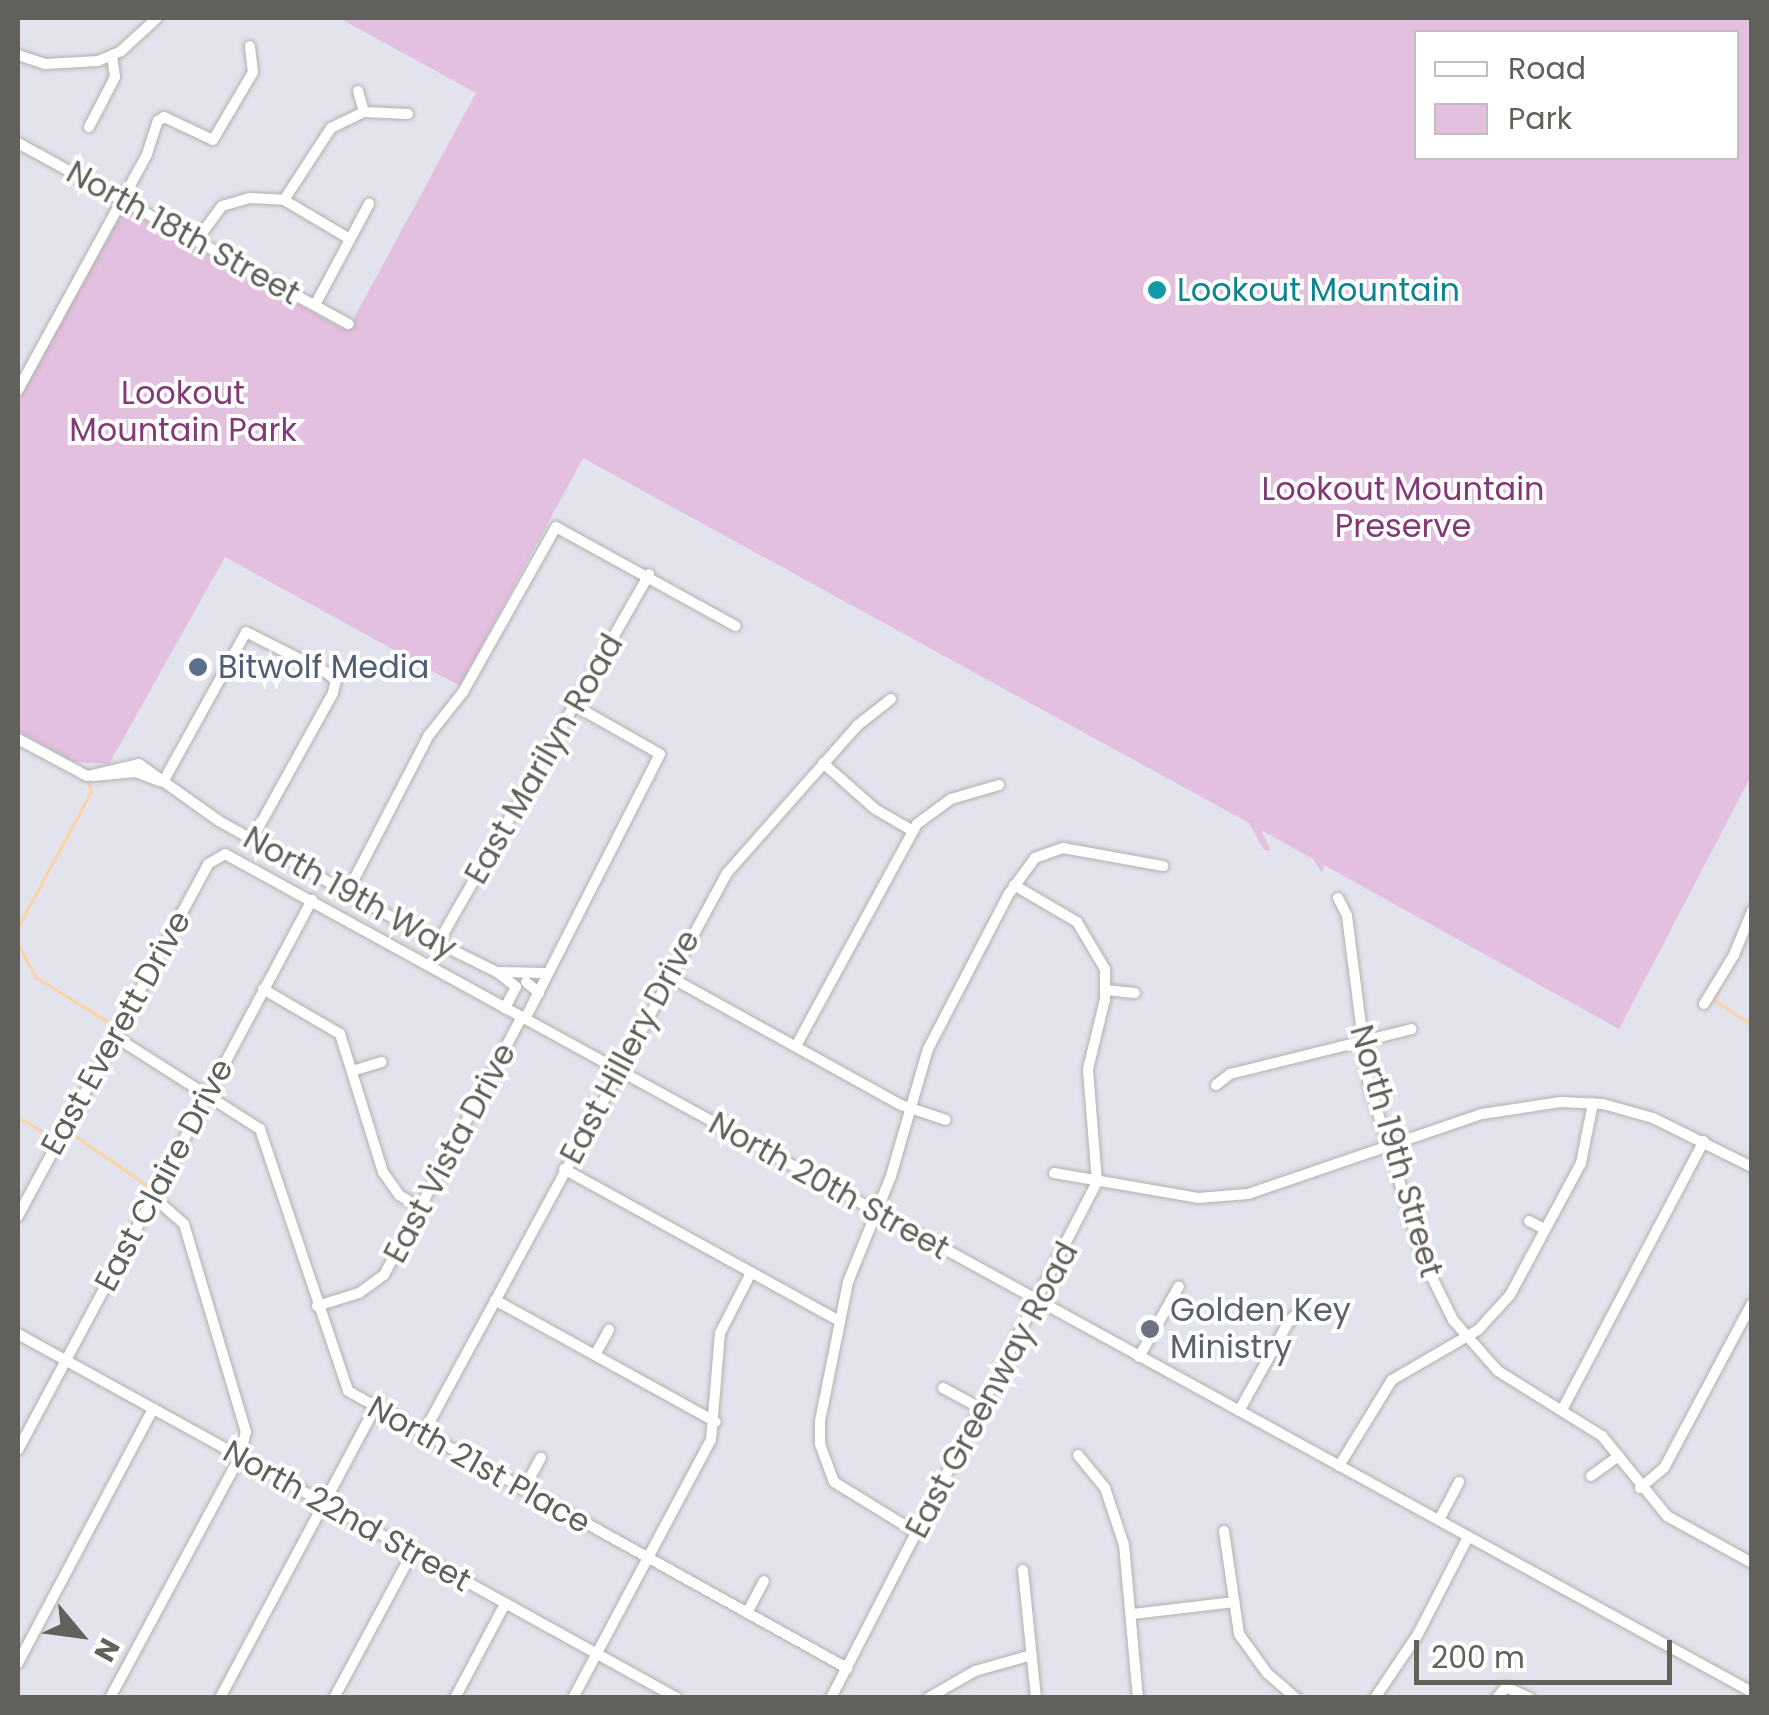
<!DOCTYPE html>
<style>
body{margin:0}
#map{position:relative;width:1769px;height:1715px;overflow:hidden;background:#e2e3ed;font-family:Poppins,sans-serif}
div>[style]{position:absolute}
.green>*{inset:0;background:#e3bfe0}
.stream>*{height:2.5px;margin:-1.25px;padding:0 1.25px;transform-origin:1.25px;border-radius:1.25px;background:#fbd3a4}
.roads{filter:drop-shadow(0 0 2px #b2b1ab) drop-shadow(0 0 2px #b2b1ab)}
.minor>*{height:10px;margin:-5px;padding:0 5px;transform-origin:5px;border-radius:5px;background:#fff}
.dots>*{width:28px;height:28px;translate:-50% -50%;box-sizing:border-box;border:5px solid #fff;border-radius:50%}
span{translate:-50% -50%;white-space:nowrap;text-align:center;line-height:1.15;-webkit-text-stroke:8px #fff;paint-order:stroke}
.street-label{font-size:32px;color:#62605a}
.culture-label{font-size:32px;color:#0d838f}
.left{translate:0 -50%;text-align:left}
.park-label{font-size:32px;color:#833978}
.service-label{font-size:32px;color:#4e5e75}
.worship-label{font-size:32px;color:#5b616d}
.frame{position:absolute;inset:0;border:20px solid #62605a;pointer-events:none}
.legend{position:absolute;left:1414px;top:30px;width:325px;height:130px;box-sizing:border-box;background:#fff;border:2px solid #c0bfbd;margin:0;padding:12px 18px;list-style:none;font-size:30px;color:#62605a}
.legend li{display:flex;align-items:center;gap:20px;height:50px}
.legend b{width:50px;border:2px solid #c0bfbd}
.north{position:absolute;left:30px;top:1585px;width:100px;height:100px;-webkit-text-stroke:8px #fff;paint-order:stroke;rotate:119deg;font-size:28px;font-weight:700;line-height:40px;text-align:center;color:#62605a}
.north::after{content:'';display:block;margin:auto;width:35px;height:45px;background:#62605a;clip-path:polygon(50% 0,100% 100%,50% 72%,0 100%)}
.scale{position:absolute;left:1414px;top:1640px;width:258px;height:45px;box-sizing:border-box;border:5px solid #62605a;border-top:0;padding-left:12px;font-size:30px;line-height:35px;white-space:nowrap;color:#62605a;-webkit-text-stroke:8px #fff;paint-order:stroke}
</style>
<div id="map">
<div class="green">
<div style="clip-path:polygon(evenodd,339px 18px,1751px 18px,1751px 776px,1619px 1029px,1324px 865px,1322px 873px,1313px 859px,1261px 830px,1271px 851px,1264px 850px,1249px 823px,583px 458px,460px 686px,225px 557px,109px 764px,74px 762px,18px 731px,18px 401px,121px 214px,129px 211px,347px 331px,476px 93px,339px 18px,1416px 32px,1736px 32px,1736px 158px,1416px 158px,1416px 32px)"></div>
</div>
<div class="stream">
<div style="left:18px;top:927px;width:153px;rotate:-61.6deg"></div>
<div style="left:91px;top:792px;width:15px;rotate:-106deg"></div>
<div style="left:18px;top:944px;width:38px;rotate:61deg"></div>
<div style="left:36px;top:977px;width:93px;rotate:31.8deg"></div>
<div style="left:1712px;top:998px;width:48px;rotate:34deg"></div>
<div style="left:1752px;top:1072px;width:13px;rotate:90deg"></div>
<div style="left:18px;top:1117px;width:38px;rotate:30deg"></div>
<div style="left:51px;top:1136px;width:10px;rotate:-29deg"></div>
<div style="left:67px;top:1130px;width:106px;rotate:34.6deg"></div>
</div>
<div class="roads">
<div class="minor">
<div style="left:18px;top:55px;width:28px;rotate:18deg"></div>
<div style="left:45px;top:64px;width:53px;rotate:-3.2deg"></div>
<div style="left:98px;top:61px;width:25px;rotate:-23deg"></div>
<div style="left:121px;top:51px;width:49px;rotate:-42.5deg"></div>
<div style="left:358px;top:91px;width:22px;rotate:74deg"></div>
<div style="left:89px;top:127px;width:56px;rotate:-62.5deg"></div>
<div style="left:115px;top:77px;width:22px;rotate:-98deg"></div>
<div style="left:18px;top:143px;width:377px;rotate:28.7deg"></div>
<div style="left:284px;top:200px;width:86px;rotate:-56.9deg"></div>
<div style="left:331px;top:128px;width:37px;rotate:-26deg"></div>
<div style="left:364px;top:112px;width:44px;rotate:2.6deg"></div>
<div style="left:196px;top:241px;width:44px;rotate:-53.4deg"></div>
<div style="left:222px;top:206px;width:29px;rotate:-16deg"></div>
<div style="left:250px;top:198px;width:34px;rotate:3deg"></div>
<div style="left:284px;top:200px;width:77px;rotate:30.6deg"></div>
<div style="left:315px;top:305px;width:115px;rotate:-61.9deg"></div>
<div style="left:18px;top:390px;width:269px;rotate:-61.3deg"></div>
<div style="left:147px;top:154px;width:35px;rotate:-72deg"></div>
<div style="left:158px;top:121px;width:7px;rotate:-34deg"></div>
<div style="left:164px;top:117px;width:54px;rotate:25.1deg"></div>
<div style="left:213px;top:140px;width:79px;rotate:-59.5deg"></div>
<div style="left:253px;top:72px;width:26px;rotate:-97deg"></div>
<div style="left:18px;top:739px;width:78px;rotate:28.2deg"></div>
<div style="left:823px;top:763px;width:69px;rotate:41.5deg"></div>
<div style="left:875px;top:809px;width:44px;rotate:30.1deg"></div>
<div style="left:87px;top:776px;width:53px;rotate:-13deg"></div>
<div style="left:139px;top:764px;width:98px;rotate:35.5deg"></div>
<div style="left:219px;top:821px;width:251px;rotate:29.1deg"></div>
<div style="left:438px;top:943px;width:66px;rotate:26.2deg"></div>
<div style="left:497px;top:972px;width:49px;rotate:1.2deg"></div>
<div style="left:93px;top:776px;width:43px;rotate:-5.3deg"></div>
<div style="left:136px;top:772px;width:25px;rotate:21deg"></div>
<div style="left:163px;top:782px;width:171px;rotate:-61deg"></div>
<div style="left:246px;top:632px;width:91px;rotate:26.8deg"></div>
<div style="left:327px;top:673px;width:11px;rotate:38deg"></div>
<div style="left:336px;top:680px;width:13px;rotate:103deg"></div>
<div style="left:333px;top:693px;width:167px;rotate:119deg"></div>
<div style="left:348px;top:891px;width:176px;rotate:-62.6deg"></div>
<div style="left:429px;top:735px;width:55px;rotate:-51.7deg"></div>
<div style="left:463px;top:692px;width:189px;rotate:-60.6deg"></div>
<div style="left:556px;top:527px;width:205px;rotate:28.9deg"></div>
<div style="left:1338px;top:898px;width:20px;rotate:63deg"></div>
<div style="left:1347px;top:916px;width:166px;rotate:82.7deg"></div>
<div style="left:1368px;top:1081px;width:189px;rotate:72.7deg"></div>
<div style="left:1424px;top:1261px;width:66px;rotate:63.8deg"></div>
<div style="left:1453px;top:1320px;width:68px;rotate:48.6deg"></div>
<div style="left:1498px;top:1371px;width:123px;rotate:32deg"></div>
<div style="left:1602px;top:1436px;width:103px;rotate:50.9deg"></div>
<div style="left:1667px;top:1516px;width:97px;rotate:28.9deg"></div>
<div style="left:438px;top:943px;width:425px;rotate:-60.2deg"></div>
<div style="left:497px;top:972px;width:24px;rotate:38deg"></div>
<div style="left:516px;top:987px;width:24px;rotate:118deg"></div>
<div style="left:668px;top:976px;width:266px;rotate:29deg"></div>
<div style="left:901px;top:1105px;width:47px;rotate:18.4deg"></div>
<div style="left:526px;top:982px;width:17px;rotate:40deg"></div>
<div style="left:263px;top:989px;width:89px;rotate:30.3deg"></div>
<div style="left:340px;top:1034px;width:145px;rotate:72.7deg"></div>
<div style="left:383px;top:1172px;width:28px;rotate:55deg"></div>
<div style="left:399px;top:1195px;width:26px;rotate:31deg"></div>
<div style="left:1106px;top:990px;width:29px;rotate:6deg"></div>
<div style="left:1704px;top:1004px;width:57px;rotate:-58.5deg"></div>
<div style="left:1734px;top:955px;width:48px;rotate:-67.8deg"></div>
<div style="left:525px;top:1019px;width:297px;rotate:-63deg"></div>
<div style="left:660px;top:754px;width:95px;rotate:-150.5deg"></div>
<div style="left:114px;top:1036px;width:173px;rotate:32.5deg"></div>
<div style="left:260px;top:1129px;width:276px;rotate:71.4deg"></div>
<div style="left:348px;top:1391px;width:571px;rotate:29.04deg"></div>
<div style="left:796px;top:1046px;width:253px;rotate:-61.4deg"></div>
<div style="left:917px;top:824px;width:42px;rotate:-36.3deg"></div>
<div style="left:951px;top:799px;width:50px;rotate:-16.3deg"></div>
<div style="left:352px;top:1071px;width:31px;rotate:-17deg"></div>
<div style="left:1216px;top:1085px;width:18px;rotate:-38deg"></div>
<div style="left:1230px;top:1074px;width:187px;rotate:-13.9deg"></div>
<div style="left:564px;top:1169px;width:314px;rotate:28.9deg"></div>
<div style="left:1054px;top:1173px;width:146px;rotate:9.8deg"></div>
<div style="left:1198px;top:1198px;width:50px;rotate:-4.6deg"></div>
<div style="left:1248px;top:1194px;width:247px;rotate:-18.9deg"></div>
<div style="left:1482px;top:1114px;width:79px;rotate:-8.7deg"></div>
<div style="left:1560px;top:1102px;width:43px;rotate:2.7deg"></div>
<div style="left:1603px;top:1104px;width:52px;rotate:15.6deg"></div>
<div style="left:1653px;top:1118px;width:110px;rotate:26.3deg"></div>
<div style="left:18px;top:1216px;width:400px;rotate:-61.6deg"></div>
<div style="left:208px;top:864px;width:20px;rotate:-30deg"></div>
<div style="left:225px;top:854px;width:1742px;rotate:28.76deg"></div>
<div style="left:1529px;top:1221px;width:18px;rotate:27deg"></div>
<div style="left:495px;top:1300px;width:252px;rotate:28.9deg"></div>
<div style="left:317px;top:1306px;width:44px;rotate:-17.2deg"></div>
<div style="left:359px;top:1293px;width:31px;rotate:-36deg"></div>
<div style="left:384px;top:1275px;width:293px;rotate:-61.9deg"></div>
<div style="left:18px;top:1334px;width:753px;rotate:28.91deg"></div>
<div style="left:595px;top:1355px;width:29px;rotate:-61deg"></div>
<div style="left:1139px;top:1357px;width:81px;rotate:-60.6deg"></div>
<div style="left:943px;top:1388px;width:44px;rotate:28.3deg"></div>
<div style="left:1562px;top:1410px;width:304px;rotate:-62.2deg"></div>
<div style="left:1239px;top:1411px;width:103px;rotate:-60.9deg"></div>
<div style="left:1289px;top:1321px;width:25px;rotate:-43deg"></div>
<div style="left:423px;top:1434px;width:638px;rotate:-61.55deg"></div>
<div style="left:727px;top:873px;width:198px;rotate:-48.5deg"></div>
<div style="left:858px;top:725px;width:42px;rotate:-38.2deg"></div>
<div style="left:18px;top:1450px;width:624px;rotate:-61.87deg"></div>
<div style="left:1078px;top:1455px;width:43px;rotate:50.7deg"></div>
<div style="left:1105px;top:1488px;width:60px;rotate:71.6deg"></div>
<div style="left:1124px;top:1545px;width:154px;rotate:84.8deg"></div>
<div style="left:1339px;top:1466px;width:101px;rotate:-58.4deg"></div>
<div style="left:1392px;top:1380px;width:99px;rotate:-30.2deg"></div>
<div style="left:1478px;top:1330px;width:47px;rotate:-47.6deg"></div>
<div style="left:1510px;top:1295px;width:150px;rotate:-61.7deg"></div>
<div style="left:1581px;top:1163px;width:61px;rotate:-78.7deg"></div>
<div style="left:1591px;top:1476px;width:34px;rotate:-36deg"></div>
<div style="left:1640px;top:1488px;width:31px;rotate:-40deg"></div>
<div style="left:1664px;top:1468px;width:187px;rotate:-61.9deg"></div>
<div style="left:523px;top:1490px;width:37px;rotate:-61deg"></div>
<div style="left:1439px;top:1520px;width:43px;rotate:-62.2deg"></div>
<div style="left:1224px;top:1531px;width:104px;rotate:81.7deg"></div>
<div style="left:1239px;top:1634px;width:48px;rotate:54.3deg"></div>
<div style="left:1267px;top:1673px;width:38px;rotate:41deg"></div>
<div style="left:917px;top:1533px;width:97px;rotate:-148.4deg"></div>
<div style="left:834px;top:1482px;width:40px;rotate:-110.2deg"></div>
<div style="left:820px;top:1444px;width:23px;rotate:-90deg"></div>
<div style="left:820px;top:1421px;width:142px;rotate:-78.6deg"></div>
<div style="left:848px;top:1282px;width:114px;rotate:-67.9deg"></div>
<div style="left:891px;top:1176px;width:132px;rotate:-73.8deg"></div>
<div style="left:928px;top:1049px;width:174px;rotate:-62.5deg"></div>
<div style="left:1008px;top:895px;width:46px;rotate:-53.9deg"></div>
<div style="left:1035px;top:858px;width:30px;rotate:-20deg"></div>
<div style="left:1063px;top:848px;width:102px;rotate:10.2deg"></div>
<div style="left:1023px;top:1570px;width:129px;rotate:84.2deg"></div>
<div style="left:747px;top:1613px;width:36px;rotate:-62deg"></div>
<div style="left:1133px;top:1614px;width:102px;rotate:-6.8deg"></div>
<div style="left:18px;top:1663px;width:288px;rotate:-62deg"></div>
<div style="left:110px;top:1698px;width:274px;rotate:-61.7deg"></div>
<div style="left:240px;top:1457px;width:26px;rotate:-77deg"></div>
<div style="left:246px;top:1432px;width:217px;rotate:-106.6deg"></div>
<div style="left:184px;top:1224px;width:43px;rotate:-138.8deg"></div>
<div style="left:220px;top:1698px;width:329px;rotate:-61.9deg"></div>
<div style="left:334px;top:1698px;width:165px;rotate:-61.7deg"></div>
<div style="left:455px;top:1698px;width:106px;rotate:-62deg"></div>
<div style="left:573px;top:1698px;width:293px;rotate:-61.9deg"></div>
<div style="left:711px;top:1440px;width:107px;rotate:-85.2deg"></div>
<div style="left:720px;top:1333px;width:68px;rotate:-62.7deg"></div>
<div style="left:831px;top:1698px;width:581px;rotate:-62.73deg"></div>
<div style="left:1097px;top:1182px;width:113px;rotate:-94.6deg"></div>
<div style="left:1088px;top:1069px;width:72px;rotate:-76.3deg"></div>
<div style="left:1105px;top:999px;width:30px;rotate:-90deg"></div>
<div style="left:1105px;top:969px;width:55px;rotate:-120.8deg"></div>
<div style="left:1077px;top:922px;width:73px;rotate:-149.6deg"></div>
<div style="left:928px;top:1698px;width:54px;rotate:-29.9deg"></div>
<div style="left:975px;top:1671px;width:55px;rotate:-15.8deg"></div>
<div style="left:1375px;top:1698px;width:77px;rotate:-56.1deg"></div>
<div style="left:1418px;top:1634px;width:109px;rotate:-62.7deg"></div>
<div style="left:1497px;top:1698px;width:14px;rotate:-51deg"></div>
<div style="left:1506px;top:1687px;width:26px;rotate:25deg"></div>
</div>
</div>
<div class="dots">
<div style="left:1157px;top:290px;background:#0f9aa8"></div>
<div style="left:198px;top:667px;background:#5c6f8a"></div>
<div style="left:1150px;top:1329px;background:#6b7280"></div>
</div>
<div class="street-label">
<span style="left:183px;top:233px;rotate:29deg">North 18th Street</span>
<span style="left:544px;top:759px;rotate:-60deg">East Marilyn Road</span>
<span style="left:350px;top:893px;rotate:29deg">North 19th Way</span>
<span style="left:116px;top:1033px;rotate:-61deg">East Everett Drive</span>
<span style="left:630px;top:1047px;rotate:-62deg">East Hillery Drive</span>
<span style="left:1396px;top:1151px;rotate:74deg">North 19th Street</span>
<span style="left:450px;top:1153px;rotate:-62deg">East Vista Drive</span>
<span style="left:164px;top:1175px;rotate:-62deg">East Claire Drive</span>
<span style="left:829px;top:1186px;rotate:29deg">North 20th Street</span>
<span style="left:992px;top:1390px;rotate:-62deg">East Greenway Road</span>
<span style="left:479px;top:1465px;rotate:29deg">North 21st Place</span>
<span style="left:347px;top:1516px;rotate:29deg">North 22nd Street</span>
</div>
<div class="culture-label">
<span class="left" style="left:1177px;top:290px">Lookout Mountain</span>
</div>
<div class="park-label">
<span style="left:183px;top:412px">Lookout<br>Mountain Park</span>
<span style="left:1403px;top:508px">Lookout Mountain<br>Preserve</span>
</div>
<div class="service-label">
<span class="left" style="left:218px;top:667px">Bitwolf Media</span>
</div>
<div class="worship-label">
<span class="left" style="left:1170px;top:1329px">Golden Key<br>Ministry</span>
</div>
<div class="frame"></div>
<ul class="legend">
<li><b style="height:12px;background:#fff"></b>Road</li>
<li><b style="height:28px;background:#e3bfe0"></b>Park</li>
</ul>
<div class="north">N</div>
<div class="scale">200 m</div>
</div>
